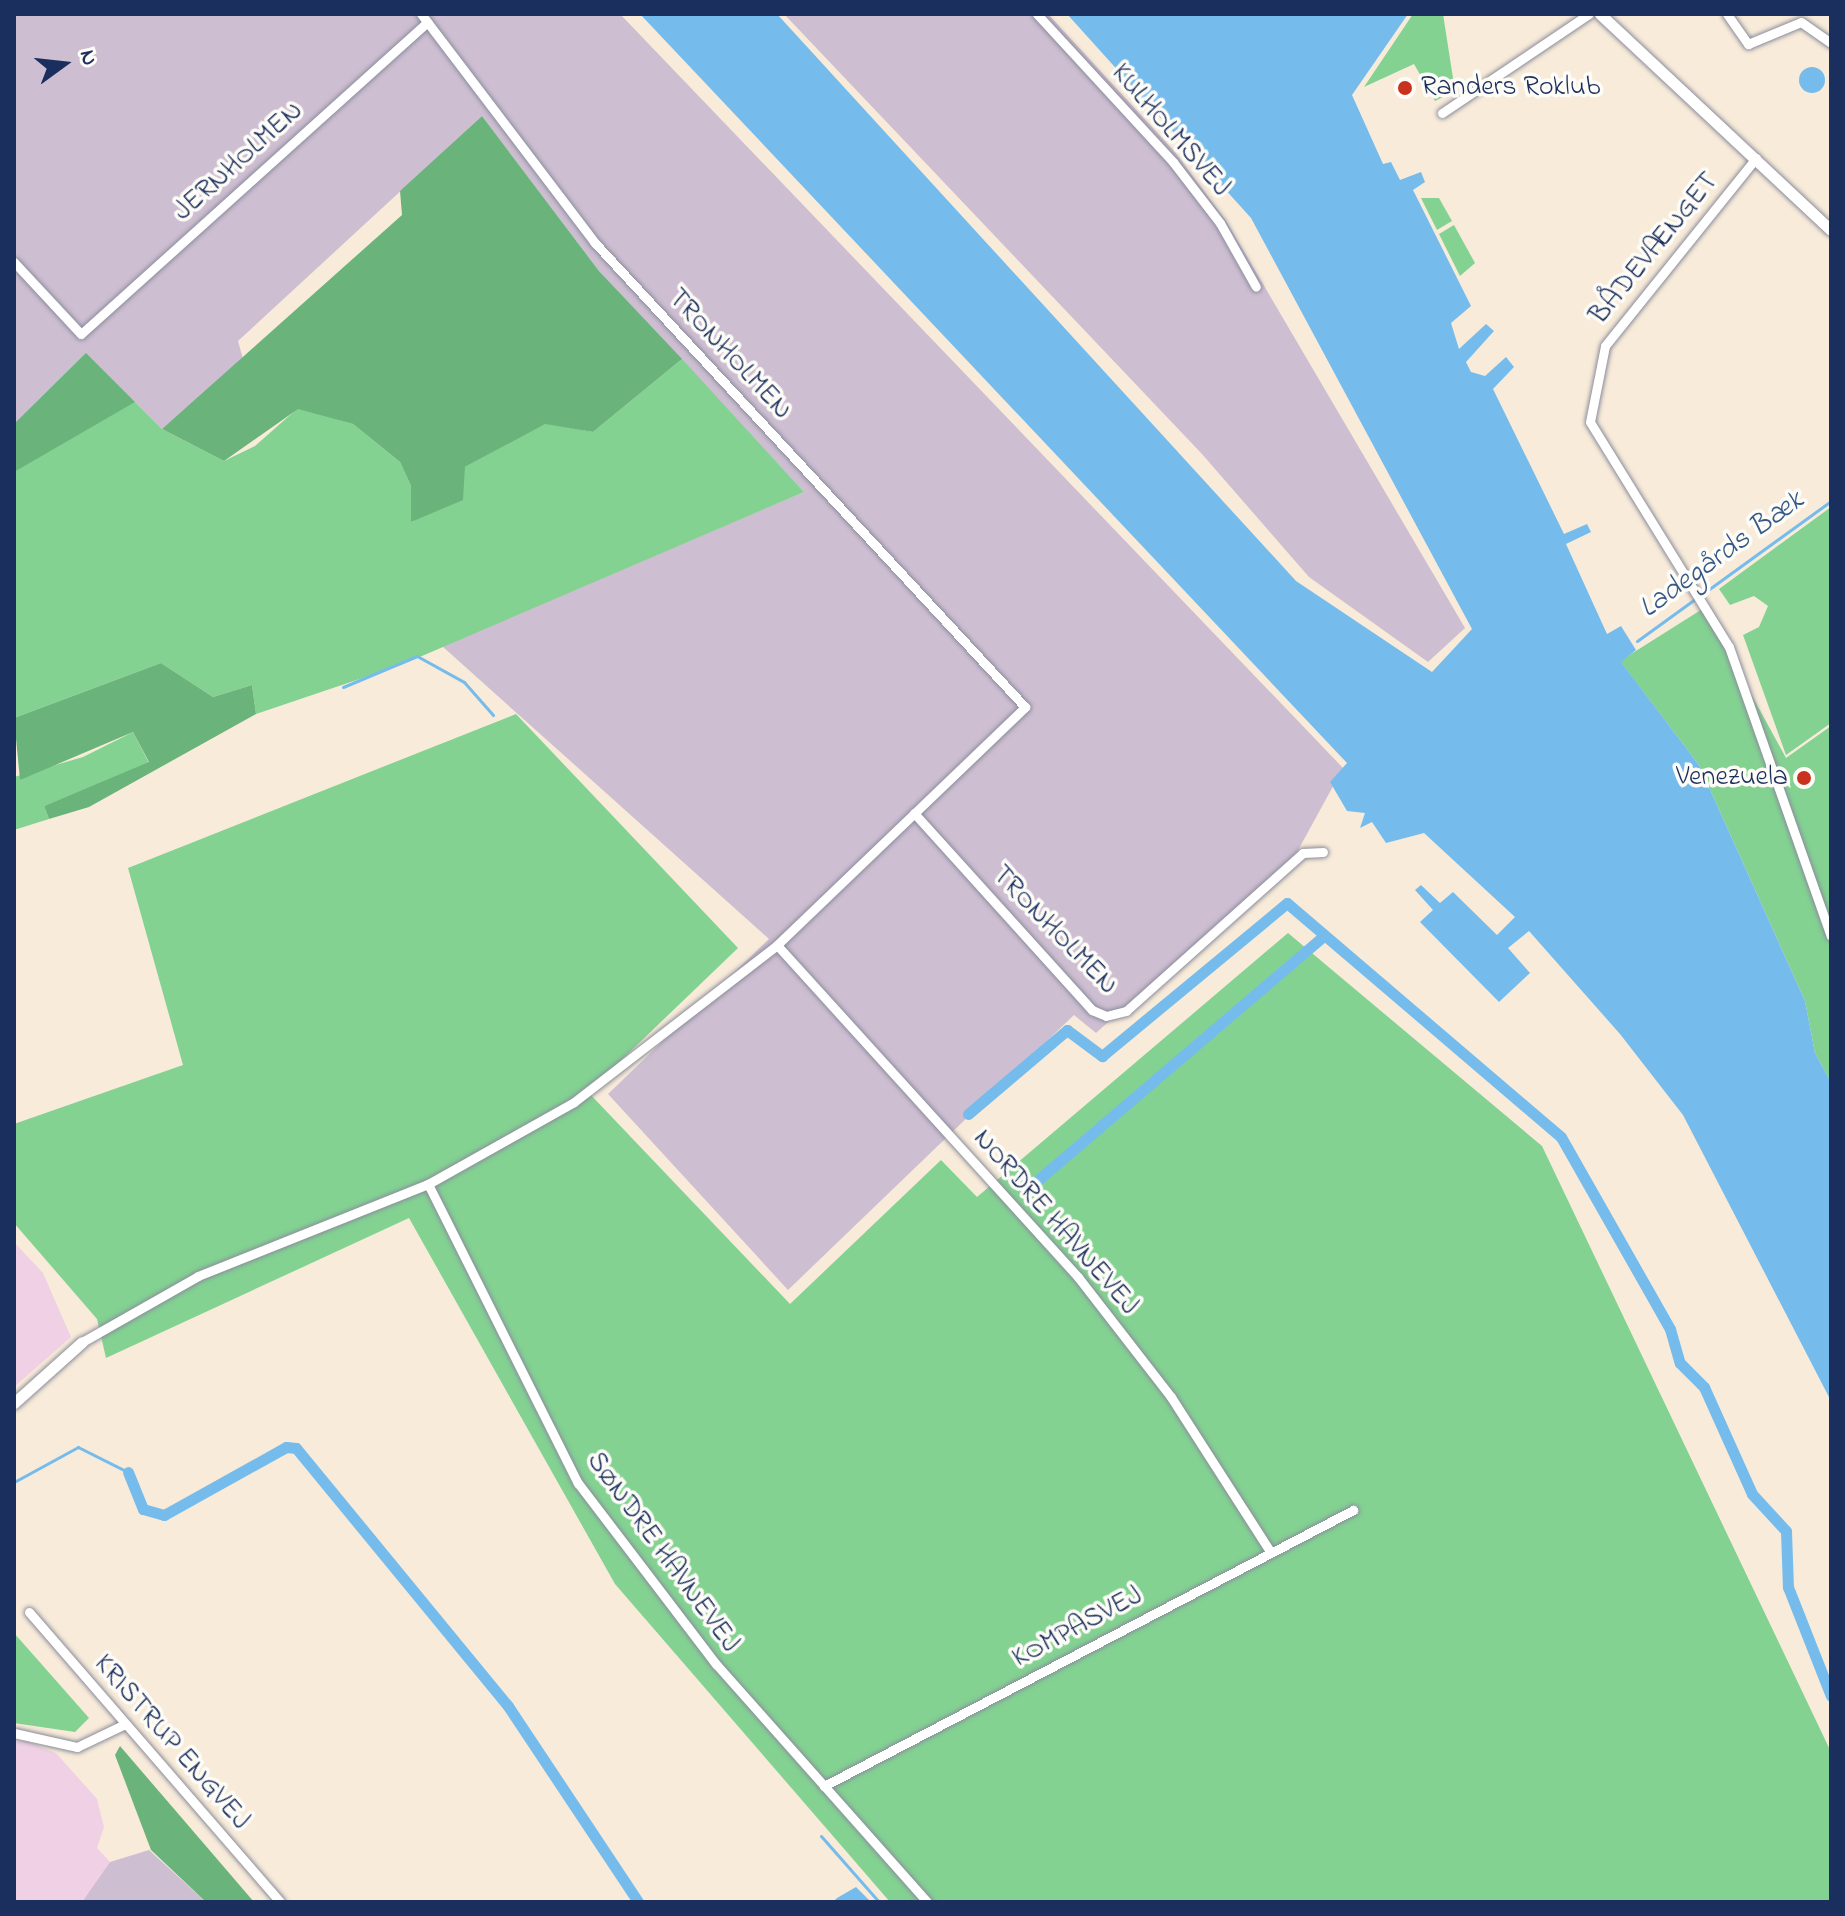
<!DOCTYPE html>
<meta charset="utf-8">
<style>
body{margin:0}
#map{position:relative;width:1845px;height:1916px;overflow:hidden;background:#f8ebd9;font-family:"Indie Flower",sans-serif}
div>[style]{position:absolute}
.built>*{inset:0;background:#f0d0e5}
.industrial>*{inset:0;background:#cebed2}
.green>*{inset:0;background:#83d292}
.forest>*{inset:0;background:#6ab47c}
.water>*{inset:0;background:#75bced}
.round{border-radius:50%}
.stream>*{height:3px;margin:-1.5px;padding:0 1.5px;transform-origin:1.5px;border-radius:1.5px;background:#75bced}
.canal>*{height:11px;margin:-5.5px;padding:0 5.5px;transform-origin:5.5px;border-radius:5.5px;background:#75bced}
.roads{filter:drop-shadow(0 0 2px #8a8d9c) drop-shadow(0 0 2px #8a8d9c)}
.minor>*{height:9px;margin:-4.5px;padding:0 4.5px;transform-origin:4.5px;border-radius:4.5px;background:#fff}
.tertiary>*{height:11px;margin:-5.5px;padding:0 5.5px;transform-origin:5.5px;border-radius:5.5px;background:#fff}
.dots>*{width:22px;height:22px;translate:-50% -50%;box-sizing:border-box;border:4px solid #fdfcf7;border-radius:50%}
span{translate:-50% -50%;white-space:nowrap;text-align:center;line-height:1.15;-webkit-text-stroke:7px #fdfcf7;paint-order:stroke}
.poi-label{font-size:28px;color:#1b2f5e}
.left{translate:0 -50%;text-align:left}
.right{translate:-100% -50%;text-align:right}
.street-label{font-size:28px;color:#1b2f5e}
.water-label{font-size:30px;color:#365989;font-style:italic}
.frame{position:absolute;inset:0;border:16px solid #1b2f5e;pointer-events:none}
.north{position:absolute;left:24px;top:24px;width:80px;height:80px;-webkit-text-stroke:6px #fdfcf7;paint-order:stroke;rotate:75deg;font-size:22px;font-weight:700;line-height:32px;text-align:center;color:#1b2f5e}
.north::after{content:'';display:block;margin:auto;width:28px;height:36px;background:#1b2f5e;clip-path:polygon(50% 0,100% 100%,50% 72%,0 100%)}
</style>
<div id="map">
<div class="built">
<div style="clip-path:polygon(14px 1242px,43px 1273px,71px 1337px,14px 1387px)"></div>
<div style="clip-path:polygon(26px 1741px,56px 1753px,97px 1799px,104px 1827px,97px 1848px,110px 1862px,82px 1902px,14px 1902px,14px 1742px)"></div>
</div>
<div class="industrial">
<div style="clip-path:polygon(14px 14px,620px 14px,1343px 768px,1296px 854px,1096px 1033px,1074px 1015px,788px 1290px,608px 1094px,769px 939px,442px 646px,804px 492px,599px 271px,482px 116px,238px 341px,243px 359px,162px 429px,86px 353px,14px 424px)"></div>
<div style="clip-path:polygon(784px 14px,1048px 14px,1175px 152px,1226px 221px,1465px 628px,1428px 662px,1309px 577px,1202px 454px)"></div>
<div style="clip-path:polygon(149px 1850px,206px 1902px,82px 1902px,110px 1862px)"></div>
</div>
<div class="green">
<div style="clip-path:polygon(1413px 14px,1443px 14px,1455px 91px,1435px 101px,1414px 64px,1364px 87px)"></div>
<div style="clip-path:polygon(1421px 198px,1439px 198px,1452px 221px,1437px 230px)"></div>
<div style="clip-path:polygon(1454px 225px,1475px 263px,1460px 276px,1439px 234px)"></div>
<div style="clip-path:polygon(86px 353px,162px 429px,224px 461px,255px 446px,298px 408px,353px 424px,400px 462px,411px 486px,412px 522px,465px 467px,545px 423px,593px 432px,682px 359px,804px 492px,401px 665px,256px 714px,252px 685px,213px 697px,161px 663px,14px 718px,14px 424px)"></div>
<div style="clip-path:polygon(1831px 507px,1831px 723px,1786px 755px,1743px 635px,1759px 627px,1768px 606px,1754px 596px,1730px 605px,1719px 589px)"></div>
<div style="clip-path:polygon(1704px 608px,1786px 758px,1831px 726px,1831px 1082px,1815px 1053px,1805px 1001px,1699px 765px,1620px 661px)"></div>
<div style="clip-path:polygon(516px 714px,738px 948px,588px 1092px,790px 1304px,941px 1160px,977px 1197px,1288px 933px,1542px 1146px,1831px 1752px,1831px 1902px,890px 1902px,615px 1584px,409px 1218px,106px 1358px,97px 1319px,14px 1223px,14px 1124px,183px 1065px,128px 868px)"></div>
<div style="clip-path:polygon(133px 732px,149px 763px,44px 806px,49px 819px,14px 830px,14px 777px,83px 757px)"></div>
<div style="clip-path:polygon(14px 1633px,89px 1718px,75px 1732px,14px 1723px)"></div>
</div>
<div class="forest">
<div style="clip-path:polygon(482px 116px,599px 271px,682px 359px,593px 432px,545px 424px,465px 467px,463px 500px,411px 522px,411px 486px,400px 462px,353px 424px,298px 409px,224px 461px,162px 429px,402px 215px,400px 191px)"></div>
<div style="clip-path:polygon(86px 353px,135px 402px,14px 472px,14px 424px)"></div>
<div style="clip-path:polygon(161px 663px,213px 697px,252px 685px,256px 714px,89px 807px,49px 819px,44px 806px,149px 762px,133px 732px,20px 780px,14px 718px)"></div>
<div style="clip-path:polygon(120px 1746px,254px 1902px,206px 1902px,151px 1850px,115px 1755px)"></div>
</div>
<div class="water">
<div style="clip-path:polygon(640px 14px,777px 14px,1296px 581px,1432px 672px,1472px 629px,1251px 218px,1067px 14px,1408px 14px,1352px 95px,1383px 164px,1391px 162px,1400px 180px,1421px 172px,1425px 182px,1413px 190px,1471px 306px,1451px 323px,1459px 349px,1486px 324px,1494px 331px,1466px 362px,1471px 372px,1485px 376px,1506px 357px,1514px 367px,1493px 389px,1564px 534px,1587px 524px,1591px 532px,1566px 544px,1607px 634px,1621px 626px,1636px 650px,1621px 662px,1699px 765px,1805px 1001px,1815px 1053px,1831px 1082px,1831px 1401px,1683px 1115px,1620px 1034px,1529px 931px,1508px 948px,1530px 973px,1499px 1002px,1420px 922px,1433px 910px,1415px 890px,1421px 885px,1440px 903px,1453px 892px,1497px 935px,1515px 917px,1424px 833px,1386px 843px,1372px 822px,1360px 828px,1365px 813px,1347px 811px,1330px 782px,1347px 763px)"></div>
<div class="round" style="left:1799px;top:67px;width:26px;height:26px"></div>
<div style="clip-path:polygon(856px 1887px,871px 1902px,833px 1902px,837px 1898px)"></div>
</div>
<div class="stream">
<div style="left:1701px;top:595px;width:160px;rotate:-35.9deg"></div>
<div style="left:1637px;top:641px;width:72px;rotate:-35.9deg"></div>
<div style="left:343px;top:687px;width:80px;rotate:-22.7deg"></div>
<div style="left:417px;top:656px;width:54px;rotate:29deg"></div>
<div style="left:464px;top:682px;width:44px;rotate:48.7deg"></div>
<div style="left:14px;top:1482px;width:73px;rotate:-28.7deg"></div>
<div style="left:78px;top:1447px;width:56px;rotate:26.6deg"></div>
<div style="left:821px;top:1836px;width:88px;rotate:48.7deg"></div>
</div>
<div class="canal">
<div style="left:968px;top:1114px;width:130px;rotate:-40.3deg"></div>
<div style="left:1067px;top:1030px;width:44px;rotate:36.6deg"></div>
<div style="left:1102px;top:1056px;width:240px;rotate:-39.6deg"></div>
<div style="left:1287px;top:903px;width:360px;rotate:40.5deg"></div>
<div style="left:1561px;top:1137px;width:221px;rotate:60.4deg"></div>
<div style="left:1670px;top:1329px;width:35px;rotate:74deg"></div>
<div style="left:1680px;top:1363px;width:34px;rotate:45deg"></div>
<div style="left:1704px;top:1387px;width:117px;rotate:65.8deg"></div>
<div style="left:1752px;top:1494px;width:50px;rotate:47.4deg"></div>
<div style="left:1786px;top:1531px;width:56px;rotate:88deg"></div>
<div style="left:1788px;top:1587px;width:117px;rotate:68.5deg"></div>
<div style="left:1032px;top:1185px;width:384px;rotate:-40.5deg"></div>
<div style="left:128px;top:1472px;width:40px;rotate:68deg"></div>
<div style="left:143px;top:1509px;width:22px;rotate:16deg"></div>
<div style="left:164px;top:1515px;width:140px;rotate:-29.1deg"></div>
<div style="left:286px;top:1447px;width:10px;rotate:6deg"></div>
<div style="left:296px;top:1448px;width:334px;rotate:50.6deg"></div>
<div style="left:508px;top:1706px;width:235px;rotate:56.4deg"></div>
</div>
<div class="roads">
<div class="minor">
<div style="left:1037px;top:14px;width:201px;rotate:47.4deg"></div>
<div style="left:1173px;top:162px;width:77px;rotate:52.4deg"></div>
<div style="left:1220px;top:223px;width:73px;rotate:60.6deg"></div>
<div style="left:1727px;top:14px;width:37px;rotate:55deg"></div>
<div style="left:1748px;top:44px;width:57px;rotate:-22.5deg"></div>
<div style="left:1801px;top:22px;width:37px;rotate:35deg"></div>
<div style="left:1442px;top:113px;width:177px;rotate:-34deg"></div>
<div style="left:1756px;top:158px;width:241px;rotate:128.8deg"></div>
<div style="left:1605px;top:346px;width:77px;rotate:101.2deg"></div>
<div style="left:1590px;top:422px;width:264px;rotate:58.3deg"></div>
<div style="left:1729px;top:647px;width:306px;rotate:70.6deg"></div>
<div style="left:14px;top:262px;width:98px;rotate:47.1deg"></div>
<div style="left:81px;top:334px;width:466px;rotate:-42deg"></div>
<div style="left:914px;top:813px;width:266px;rotate:47.9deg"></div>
<div style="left:1092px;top:1010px;width:15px;rotate:23deg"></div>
<div style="left:1106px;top:1016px;width:21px;rotate:-14deg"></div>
<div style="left:1126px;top:1011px;width:237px;rotate:-41.8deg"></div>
<div style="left:1303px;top:853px;width:20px;rotate:-3deg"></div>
<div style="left:777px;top:945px;width:448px;rotate:47.8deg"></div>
<div style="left:1078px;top:1277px;width:152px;rotate:52.2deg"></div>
<div style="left:1171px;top:1397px;width:185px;rotate:57.3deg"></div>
<div style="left:428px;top:1184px;width:335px;rotate:63.4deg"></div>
<div style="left:578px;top:1483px;width:228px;rotate:52.7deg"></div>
<div style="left:716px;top:1664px;width:318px;rotate:48.4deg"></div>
<div style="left:82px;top:1342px;width:133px;rotate:-29.6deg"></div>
<div style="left:198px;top:1276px;width:248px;rotate:-21.8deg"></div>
<div style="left:428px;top:1184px;width:167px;rotate:-29.3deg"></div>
<div style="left:574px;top:1102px;width:257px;rotate:-37.7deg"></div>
<div style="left:777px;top:945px;width:344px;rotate:-43.8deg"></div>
<div style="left:1025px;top:707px;width:633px;rotate:-132.82deg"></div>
<div style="left:595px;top:243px;width:288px;rotate:-127.2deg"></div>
<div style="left:29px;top:1612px;width:384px;rotate:49.1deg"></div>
<div style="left:14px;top:1733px;width:65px;rotate:12.5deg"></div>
<div style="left:77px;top:1747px;width:53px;rotate:-25.6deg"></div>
<div style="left:824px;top:1786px;width:597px;rotate:-27.55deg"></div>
</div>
<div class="tertiary">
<div style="left:1600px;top:14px;width:316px;rotate:43.1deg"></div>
<div style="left:14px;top:1403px;width:91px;rotate:-41.9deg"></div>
</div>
</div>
<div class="dots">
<div style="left:1405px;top:88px;background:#c8321e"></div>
<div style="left:1804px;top:778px;background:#c8321e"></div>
</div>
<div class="poi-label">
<span class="left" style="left:1421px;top:88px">Randers Roklub</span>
<span class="right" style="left:1788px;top:778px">Venezuela</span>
</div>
<div class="street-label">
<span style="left:1170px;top:131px;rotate:49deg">KULHOLMSVEJ</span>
<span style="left:239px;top:162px;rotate:-42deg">JERNHOLMEN</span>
<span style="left:1655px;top:249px;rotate:-51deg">BÅDEVÆNGET</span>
<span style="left:729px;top:355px;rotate:47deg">TRONHOLMEN</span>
<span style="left:1054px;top:931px;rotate:46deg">TRONHOLMEN</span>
<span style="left:1055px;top:1223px;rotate:49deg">NORDRE HAVNEVEJ</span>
<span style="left:662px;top:1553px;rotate:54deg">SØNDRE HAVNEVEJ</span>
<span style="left:1078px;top:1628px;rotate:-28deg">KOMPASVEJ</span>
<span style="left:171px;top:1743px;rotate:49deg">KRISTRUP ENGVEJ</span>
</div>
<div class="water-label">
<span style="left:1722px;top:555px;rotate:-36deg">Ladegårds Bæk</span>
</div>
<div class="frame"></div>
<div class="north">N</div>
</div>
